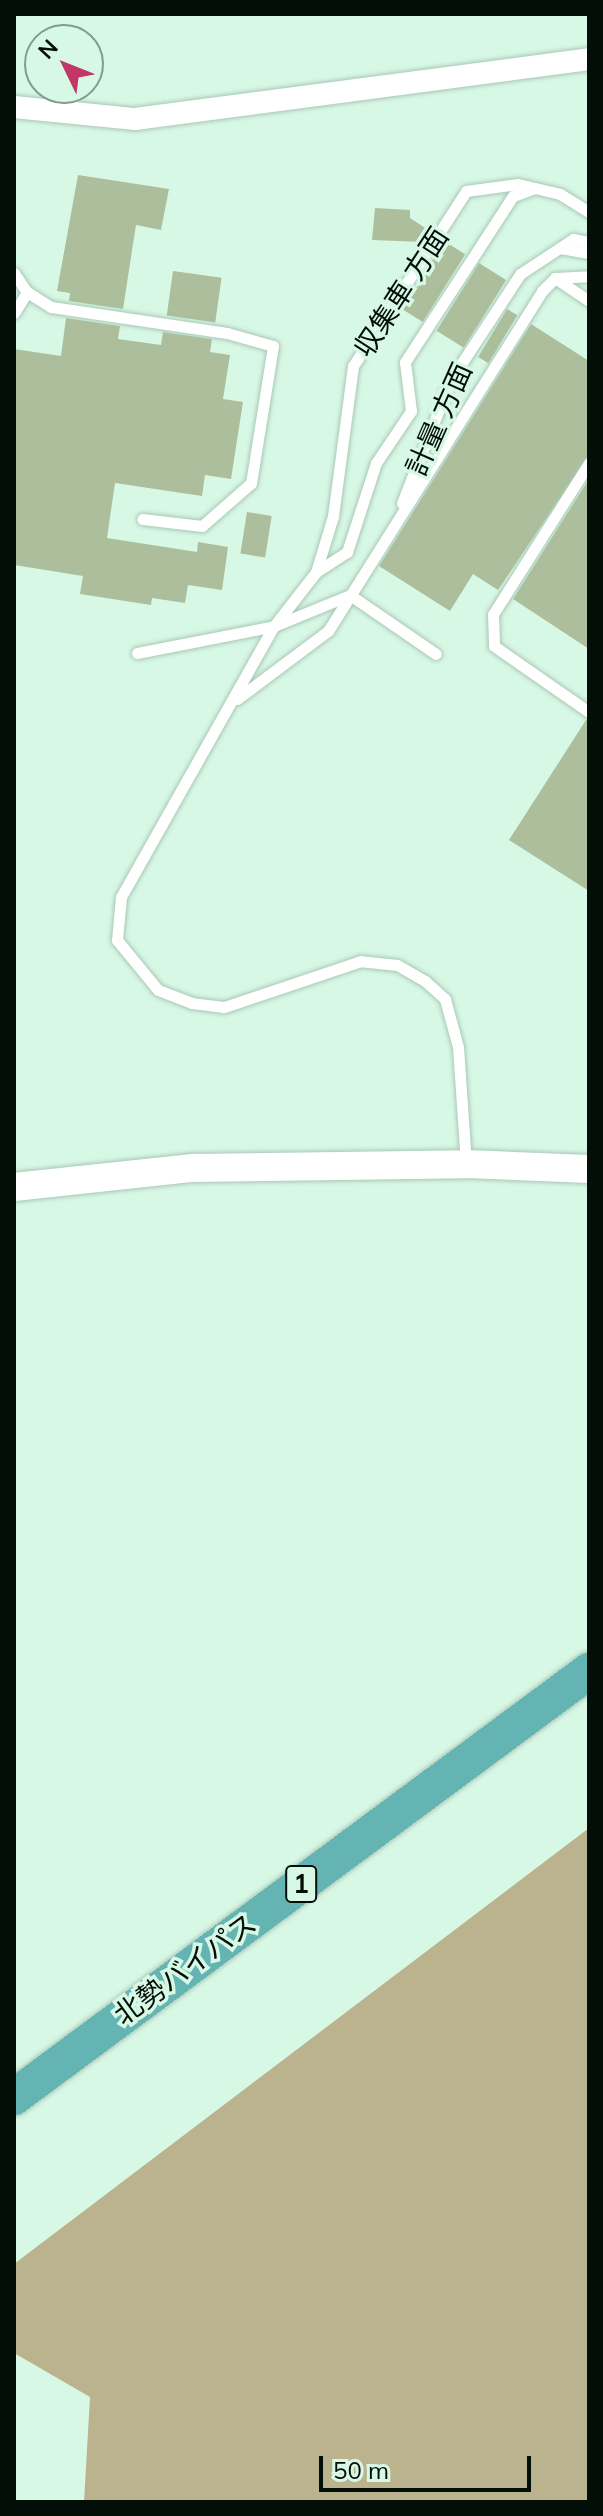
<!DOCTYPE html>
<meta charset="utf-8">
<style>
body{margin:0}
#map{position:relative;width:603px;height:2516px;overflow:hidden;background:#d8f8e6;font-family:Mulish,"Noto Sans JP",sans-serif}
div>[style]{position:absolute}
.forest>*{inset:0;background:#bbb38d}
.building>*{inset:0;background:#acbe9b;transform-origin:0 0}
.roads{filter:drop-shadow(0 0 2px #a9c8b7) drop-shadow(0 0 2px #a9c8b7)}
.service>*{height:11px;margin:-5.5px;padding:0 5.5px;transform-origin:5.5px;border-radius:5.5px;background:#fff}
.minor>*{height:22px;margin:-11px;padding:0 11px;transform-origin:11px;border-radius:11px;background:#fff}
.tertiary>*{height:28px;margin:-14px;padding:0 14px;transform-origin:14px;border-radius:14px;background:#fff}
.trunk>*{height:36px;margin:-18px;padding:0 18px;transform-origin:18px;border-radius:18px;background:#63b4b3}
span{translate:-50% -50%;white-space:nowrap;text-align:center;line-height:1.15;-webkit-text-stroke:7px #d8f8e6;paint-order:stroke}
.shield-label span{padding:2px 6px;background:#d8f8e6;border:2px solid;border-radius:6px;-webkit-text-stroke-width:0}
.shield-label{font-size:26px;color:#040e09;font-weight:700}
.street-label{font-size:28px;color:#040e09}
.frame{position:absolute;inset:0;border:16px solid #040e09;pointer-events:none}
.north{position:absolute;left:24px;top:24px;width:80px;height:80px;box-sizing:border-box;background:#d8f8e6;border:2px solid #839a8e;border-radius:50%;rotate:313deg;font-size:22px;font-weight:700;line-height:32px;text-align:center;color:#040e09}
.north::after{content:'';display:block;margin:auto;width:28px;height:36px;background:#c23668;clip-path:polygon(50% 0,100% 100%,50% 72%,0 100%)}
.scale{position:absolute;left:319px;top:2456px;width:212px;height:36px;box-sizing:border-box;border:4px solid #040e09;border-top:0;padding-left:10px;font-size:24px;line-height:28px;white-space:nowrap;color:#040e09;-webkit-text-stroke:6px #d8f8e6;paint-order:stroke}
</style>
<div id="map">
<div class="forest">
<div style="clip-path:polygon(589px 1828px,589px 2502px,84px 2502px,90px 2397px,14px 2353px,14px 2264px)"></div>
</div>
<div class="building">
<div style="clip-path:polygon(78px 175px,169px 189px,161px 230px,136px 225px,123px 309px,69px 301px,70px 293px,57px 291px)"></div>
<div style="clip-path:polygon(375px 208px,410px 210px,410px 218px,430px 231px,423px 242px,372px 240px)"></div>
<div style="left:444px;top:241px;width:25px;height:80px;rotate:32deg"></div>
<div style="left:479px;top:263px;width:32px;height:80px;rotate:32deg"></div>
<div style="left:173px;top:271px;width:49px;height:45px;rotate:8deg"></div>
<div style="left:507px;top:309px;width:12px;height:56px;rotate:31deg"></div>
<div style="clip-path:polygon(66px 318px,120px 326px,118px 339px,161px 345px,163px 332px,212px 339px,210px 352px,230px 355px,223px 399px,243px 402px,231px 479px,205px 475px,202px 496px,115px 483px,107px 538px,197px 552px,198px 542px,228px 547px,222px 590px,188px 585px,185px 603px,152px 598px,151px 605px,80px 594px,83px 576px,14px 565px,14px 349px,61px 356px)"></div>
<div style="clip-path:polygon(531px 324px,589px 361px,589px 455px,498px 590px,473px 574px,450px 611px,379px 566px)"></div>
<div style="clip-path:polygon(589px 479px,589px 649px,513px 599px)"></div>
<div style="left:247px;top:512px;width:25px;height:42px;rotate:9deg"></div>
<div style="clip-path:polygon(586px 720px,589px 720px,589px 891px,509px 840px)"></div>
</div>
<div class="roads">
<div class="service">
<div style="left:560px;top:248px;width:29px;rotate:10deg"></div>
<div style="left:14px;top:273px;width:23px;rotate:56deg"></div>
<div style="left:27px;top:292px;width:28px;rotate:32deg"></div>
<div style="left:51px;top:307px;width:178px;rotate:8.4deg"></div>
<div style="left:227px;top:333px;width:48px;rotate:15.8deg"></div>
<div style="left:273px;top:346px;width:139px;rotate:99.1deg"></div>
<div style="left:251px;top:483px;width:65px;rotate:138.7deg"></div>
<div style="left:202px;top:526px;width:60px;rotate:-173.3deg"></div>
<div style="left:555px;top:278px;width:34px;rotate:-3deg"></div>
<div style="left:14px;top:313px;width:25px;rotate:-58deg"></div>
<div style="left:589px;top:463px;width:179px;rotate:122.4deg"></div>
<div style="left:493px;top:614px;width:32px;rotate:88deg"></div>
<div style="left:494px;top:646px;width:116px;rotate:34.8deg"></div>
<div style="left:402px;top:503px;width:131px;rotate:-68.5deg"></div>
<div style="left:450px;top:381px;width:128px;rotate:-56.8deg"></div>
<div style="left:520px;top:274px;width:64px;rotate:-33.4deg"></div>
<div style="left:573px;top:239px;width:16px;rotate:11deg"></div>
<div style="left:316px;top:572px;width:37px;rotate:-33deg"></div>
<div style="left:347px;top:552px;width:94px;rotate:-72deg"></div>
<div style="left:376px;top:463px;width:63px;rotate:-56.1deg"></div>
<div style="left:411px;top:411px;width:49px;rotate:-97deg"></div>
<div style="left:405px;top:362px;width:198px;rotate:-57deg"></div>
<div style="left:513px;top:196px;width:23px;rotate:-20deg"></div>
<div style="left:137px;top:653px;width:140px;rotate:-11.1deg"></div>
<div style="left:274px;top:626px;width:82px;rotate:-22.2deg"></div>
<div style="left:350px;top:595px;width:104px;rotate:34.5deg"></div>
<div style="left:237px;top:699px;width:114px;rotate:-36.8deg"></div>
<div style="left:328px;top:631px;width:402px;rotate:-57.8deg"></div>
<div style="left:542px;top:291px;width:18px;rotate:-45deg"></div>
<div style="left:555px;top:278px;width:41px;rotate:34.1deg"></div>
<div style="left:466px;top:1164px;width:117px;rotate:-93.9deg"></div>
<div style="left:458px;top:1047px;width:50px;rotate:-105.2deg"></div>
<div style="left:445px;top:999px;width:27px;rotate:-138deg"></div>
<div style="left:425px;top:981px;width:32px;rotate:-150deg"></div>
<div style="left:397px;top:965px;width:36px;rotate:-174deg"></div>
<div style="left:361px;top:961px;width:145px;rotate:161.4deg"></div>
<div style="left:224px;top:1007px;width:32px;rotate:-173deg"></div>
<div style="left:192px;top:1003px;width:36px;rotate:-159deg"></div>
<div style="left:158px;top:990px;width:65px;rotate:-129.4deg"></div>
<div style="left:117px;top:940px;width:43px;rotate:-84.7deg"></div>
<div style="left:121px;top:897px;width:311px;rotate:-60.6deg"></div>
<div style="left:274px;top:626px;width:68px;rotate:-52.1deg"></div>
<div style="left:316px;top:572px;width:59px;rotate:-73.1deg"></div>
<div style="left:333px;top:516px;width:151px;rotate:-82.4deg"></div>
<div style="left:353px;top:366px;width:208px;rotate:-57.1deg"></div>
<div style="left:466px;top:191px;width:52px;rotate:-7.7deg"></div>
<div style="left:518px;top:184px;width:43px;rotate:13.4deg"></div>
<div style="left:560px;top:194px;width:34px;rotate:32deg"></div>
</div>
<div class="minor">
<div style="left:14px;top:107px;width:122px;rotate:5.7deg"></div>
<div style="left:135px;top:119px;width:458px;rotate:-7.5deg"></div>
</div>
<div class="tertiary">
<div style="left:14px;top:1187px;width:180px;rotate:-6.1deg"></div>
<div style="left:193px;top:1168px;width:273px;rotate:-0.8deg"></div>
<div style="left:466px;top:1164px;width:123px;rotate:2.3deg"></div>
</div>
<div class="trunk">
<div style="left:14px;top:2097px;width:716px;rotate:-36.53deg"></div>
</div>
</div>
<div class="shield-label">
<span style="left:301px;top:1884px">1</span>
</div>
<div class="street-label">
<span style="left:401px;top:292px;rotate:-57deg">収集車 方面</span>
<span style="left:439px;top:419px;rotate:-66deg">計量 方面</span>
<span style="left:185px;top:1969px;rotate:-36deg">北勢バイパス</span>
</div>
<div class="frame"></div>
<div class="north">N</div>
<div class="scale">50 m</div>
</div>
